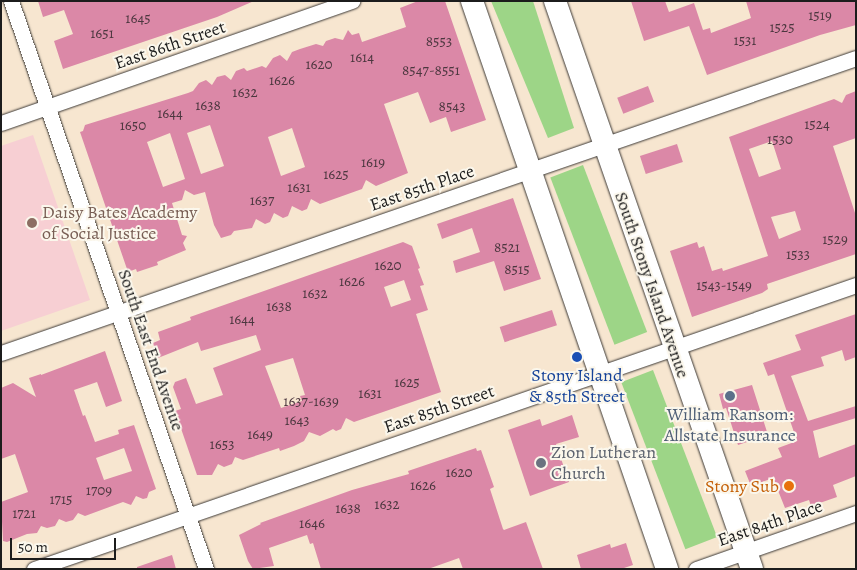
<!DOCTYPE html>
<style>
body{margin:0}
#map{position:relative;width:857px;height:570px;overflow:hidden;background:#f7e6d0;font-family:Alegreya,serif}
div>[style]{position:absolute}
.built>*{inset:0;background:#f7cfd3}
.green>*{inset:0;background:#9dd587;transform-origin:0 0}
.building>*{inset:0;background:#db88a7;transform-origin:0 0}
.roads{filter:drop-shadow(0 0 1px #3d3a37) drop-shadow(0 0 1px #3d3a37)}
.minor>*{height:15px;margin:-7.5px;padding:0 7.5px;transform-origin:7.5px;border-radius:7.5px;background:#fff}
.highway>*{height:22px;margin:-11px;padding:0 11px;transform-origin:11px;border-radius:11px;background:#fff}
.dots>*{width:14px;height:14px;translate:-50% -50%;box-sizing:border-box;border:2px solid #fbf7ec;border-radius:50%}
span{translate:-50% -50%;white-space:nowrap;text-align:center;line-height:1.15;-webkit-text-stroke:4px #fbf7ec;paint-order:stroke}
.number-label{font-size:15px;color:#4c373f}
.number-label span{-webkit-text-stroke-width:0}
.street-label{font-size:18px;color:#1c1c1c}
.education-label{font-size:18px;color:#785e54}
.left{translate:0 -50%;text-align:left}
.transit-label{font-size:18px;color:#164399}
.service-label{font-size:18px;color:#4e5e75}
.worship-label{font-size:18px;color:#5b616d}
.food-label{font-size:18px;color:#c56008}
.right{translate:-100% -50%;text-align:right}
.frame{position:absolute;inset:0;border:2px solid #1c1c1c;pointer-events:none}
.scale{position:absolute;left:10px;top:538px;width:106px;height:22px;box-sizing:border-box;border:2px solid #1c1c1c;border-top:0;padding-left:6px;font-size:15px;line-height:18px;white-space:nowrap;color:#1c1c1c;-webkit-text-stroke:4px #fbf7ec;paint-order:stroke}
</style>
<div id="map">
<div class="built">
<div style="clip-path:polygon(33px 135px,90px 300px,1px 331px,1px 146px)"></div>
</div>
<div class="green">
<div style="clip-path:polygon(491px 1px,533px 1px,574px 128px,548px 138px)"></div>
<div style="left:583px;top:165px;width:179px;height:35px;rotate:69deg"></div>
<div style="left:653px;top:370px;width:179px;height:34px;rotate:69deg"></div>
</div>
<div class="building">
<div style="clip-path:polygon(38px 1px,254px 1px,217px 17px,63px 69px,54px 41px,73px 34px,64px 10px,43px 17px)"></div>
<div style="clip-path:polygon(evenodd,418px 1px,445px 1px,486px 120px,451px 132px,446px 117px,430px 123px,418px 92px,384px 104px,408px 173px,376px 186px,366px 180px,362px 189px,320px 204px,311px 199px,307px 209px,302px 211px,292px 206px,288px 216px,283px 218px,274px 213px,270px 222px,265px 224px,256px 219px,252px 228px,234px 231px,231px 235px,221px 238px,214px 225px,205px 192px,194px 195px,185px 190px,182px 200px,172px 203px,182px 235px,187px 236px,183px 243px,186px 250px,157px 262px,158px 265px,137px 272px,136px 269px,128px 272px,80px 132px,83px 131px,85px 125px,188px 93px,193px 91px,199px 83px,206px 80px,212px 85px,217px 77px,225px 75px,231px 80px,236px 71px,244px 68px,247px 71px,262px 66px,266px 68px,273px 58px,280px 55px,287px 61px,292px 52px,300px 49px,316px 44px,323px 46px,326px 41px,335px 38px,343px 40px,348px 30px,352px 35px,359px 33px,362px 42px,406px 27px,400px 8px,418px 1px,210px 125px,224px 166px,201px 174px,187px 133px,210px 125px,418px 1px,292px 128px,305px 167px,281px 176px,268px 137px,292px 128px,418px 1px,170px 133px,185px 179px,163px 187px,147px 142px,170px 133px)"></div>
<div style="clip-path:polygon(631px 1px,665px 1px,669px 12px,694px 3px,703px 30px,710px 28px,711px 33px,751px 18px,746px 1px,856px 1px,856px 25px,820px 35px,707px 75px,689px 26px,644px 41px)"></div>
<div style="left:648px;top:86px;width:17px;height:33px;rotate:69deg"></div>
<div style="clip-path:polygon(evenodd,856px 91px,856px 138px,833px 146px,856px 216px,856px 254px,767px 284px,768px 289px,762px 293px,692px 317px,670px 251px,697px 242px,699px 248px,704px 246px,712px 271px,722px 268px,723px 271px,768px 256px,729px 137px,834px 99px,842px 103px,846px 95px,856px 91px,772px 141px,781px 169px,759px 177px,749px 149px,772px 141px,856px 91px,795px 211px,801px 230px,779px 239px,771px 217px,795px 211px)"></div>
<div style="left:677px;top:144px;width:19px;height:39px;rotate:72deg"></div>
<div style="clip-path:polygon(513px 198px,541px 279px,504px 291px,494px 261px,456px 273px,453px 261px,480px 252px,472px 228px,442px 239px,437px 224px)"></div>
<div style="clip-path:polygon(evenodd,403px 242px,412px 246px,420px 268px,418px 269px,424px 285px,420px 286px,428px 310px,416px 314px,441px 392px,354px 422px,346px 418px,341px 429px,336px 431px,333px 429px,320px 436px,309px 432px,304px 441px,294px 446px,280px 451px,279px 448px,243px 460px,235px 457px,232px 464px,224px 467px,218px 464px,212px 475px,197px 475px,175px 411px,181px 409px,173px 387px,175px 382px,186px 378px,196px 404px,223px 395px,213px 368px,261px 350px,256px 335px,201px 351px,198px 342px,158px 358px,153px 343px,160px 340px,158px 332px,191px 320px,190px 317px,403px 242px,404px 280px,411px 300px,391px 307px,384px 287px,404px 280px,403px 242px,293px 358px,305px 395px,300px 396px,302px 401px,281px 408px,265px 366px,293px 358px)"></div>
<div style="left:552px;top:310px;width:16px;height:55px;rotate:72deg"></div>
<div style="clip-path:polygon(856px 314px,856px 357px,845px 361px,842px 350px,821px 357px,824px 366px,791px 376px,808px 421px,856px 406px,856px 418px,813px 431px,819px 458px,856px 444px,856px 476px,833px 485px,837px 497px,811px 506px,809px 500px,785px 508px,773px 478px,751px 486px,745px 471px,782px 457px,778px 448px,797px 441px,774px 374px,768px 376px,763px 363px,801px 350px,795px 335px)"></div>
<div style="clip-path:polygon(evenodd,105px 351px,122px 401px,106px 407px,97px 382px,74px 390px,83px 416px,85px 415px,95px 442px,119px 434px,118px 430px,134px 425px,156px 489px,149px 492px,147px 498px,143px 499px,136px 496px,131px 505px,123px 502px,85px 516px,78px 513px,73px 520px,66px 522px,59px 519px,55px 526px,47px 528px,41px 526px,37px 533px,27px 534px,7px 542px,3px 541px,1px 502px,28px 492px,15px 454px,1px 459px,1px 388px,13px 383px,36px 397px,29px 378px,41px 374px,41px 375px,105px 351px,124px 448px,132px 471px,104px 480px,96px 458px,124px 448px)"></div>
<div style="clip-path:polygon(752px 385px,768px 435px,738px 445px,726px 408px,723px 409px,719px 394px)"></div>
<div style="clip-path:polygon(572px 415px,579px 437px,556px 444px,569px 482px,530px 496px,508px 430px,540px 419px,542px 426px)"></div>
<div style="clip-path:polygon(476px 448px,477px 451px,481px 450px,494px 487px,490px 489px,503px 529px,504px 530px,526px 522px,543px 569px,463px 569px,459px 558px,428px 569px,321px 569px,313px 543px,310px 544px,307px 535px,269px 548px,274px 566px,253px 569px,248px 561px,239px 535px,261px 524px,260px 523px,352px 490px,409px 474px,408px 471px)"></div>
<div style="clip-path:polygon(626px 543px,633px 565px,621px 569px,581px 569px,577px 555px,610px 544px,611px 548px)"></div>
<div style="clip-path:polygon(172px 555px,176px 569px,137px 569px,137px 567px)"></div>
</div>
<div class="roads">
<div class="minor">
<div style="left:11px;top:1px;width:601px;rotate:71.05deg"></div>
<div style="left:1px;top:123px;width:372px;rotate:-19.2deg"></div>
<div style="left:1px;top:353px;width:904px;rotate:-19.04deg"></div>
<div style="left:34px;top:569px;width:870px;rotate:-19.06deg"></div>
<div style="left:696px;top:569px;width:170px;rotate:-19.3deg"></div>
</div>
<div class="highway">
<div style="left:472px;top:1px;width:601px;rotate:71.05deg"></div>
<div style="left:555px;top:1px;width:601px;rotate:70.87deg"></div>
</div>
</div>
<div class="dots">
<div style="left:32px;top:223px;background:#8d6e63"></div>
<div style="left:577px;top:357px;background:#1a4fb4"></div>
<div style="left:730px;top:396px;background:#5c6f8a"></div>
<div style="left:541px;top:463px;background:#6b7280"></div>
<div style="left:789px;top:486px;background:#e8710a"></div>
</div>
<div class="number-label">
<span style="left:820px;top:16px">1519</span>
<span style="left:138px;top:19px">1645</span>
<span style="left:782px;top:28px">1525</span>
<span style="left:102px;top:34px">1651</span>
<span style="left:745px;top:41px">1531</span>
<span style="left:439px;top:42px">8553</span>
<span style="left:362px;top:58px">1614</span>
<span style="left:319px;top:65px">1620</span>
<span style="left:431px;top:71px">8547-8551</span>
<span style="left:282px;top:81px">1626</span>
<span style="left:245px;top:93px">1632</span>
<span style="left:208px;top:106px">1638</span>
<span style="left:452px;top:107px">8543</span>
<span style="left:170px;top:114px">1644</span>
<span style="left:817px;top:125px">1524</span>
<span style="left:133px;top:126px">1650</span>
<span style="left:780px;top:140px">1530</span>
<span style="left:373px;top:163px">1619</span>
<span style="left:336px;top:175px">1625</span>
<span style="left:299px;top:188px">1631</span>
<span style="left:262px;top:201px">1637</span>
<span style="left:835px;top:240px">1529</span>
<span style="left:507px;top:248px">8521</span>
<span style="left:798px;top:255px">1533</span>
<span style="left:388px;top:266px">1620</span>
<span style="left:517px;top:270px">8515</span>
<span style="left:352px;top:282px">1626</span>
<span style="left:724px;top:286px">1543-1549</span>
<span style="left:315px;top:294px">1632</span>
<span style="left:279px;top:307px">1638</span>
<span style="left:242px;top:320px">1644</span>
<span style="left:407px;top:383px">1625</span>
<span style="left:370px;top:394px">1631</span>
<span style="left:311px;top:402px">1637-1639</span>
<span style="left:297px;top:421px">1643</span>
<span style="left:260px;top:435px">1649</span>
<span style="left:222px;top:445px">1653</span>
<span style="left:459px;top:473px">1620</span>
<span style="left:423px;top:486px">1626</span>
<span style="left:99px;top:491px">1709</span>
<span style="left:61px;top:500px">1715</span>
<span style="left:387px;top:505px">1632</span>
<span style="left:348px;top:509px">1638</span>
<span style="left:24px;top:514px">1721</span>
<span style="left:312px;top:524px">1646</span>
</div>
<div class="street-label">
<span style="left:170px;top:45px;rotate:-19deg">East 86th Street</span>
<span style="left:422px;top:188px;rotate:-19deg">East 85th Place</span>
<span style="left:652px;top:285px;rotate:71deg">South Stony Island Avenue</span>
<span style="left:151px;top:350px;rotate:71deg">South East End Avenue</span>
<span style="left:439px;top:409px;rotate:-19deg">East 85th Street</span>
<span style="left:770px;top:523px;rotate:-19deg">East 84th Place</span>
</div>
<div class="education-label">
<span class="left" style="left:42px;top:223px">Daisy Bates Academy<br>of Social Justice</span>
</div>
<div class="transit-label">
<span style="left:577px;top:386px">Stony Island<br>&amp; 85th Street</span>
</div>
<div class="service-label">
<span style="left:730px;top:425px">William Ransom:<br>Allstate Insurance</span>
</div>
<div class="worship-label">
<span class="left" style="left:551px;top:463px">Zion Lutheran<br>Church</span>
</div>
<div class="food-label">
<span class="right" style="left:779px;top:486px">Stony Sub</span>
</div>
<div class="frame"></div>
<div class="scale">50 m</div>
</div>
